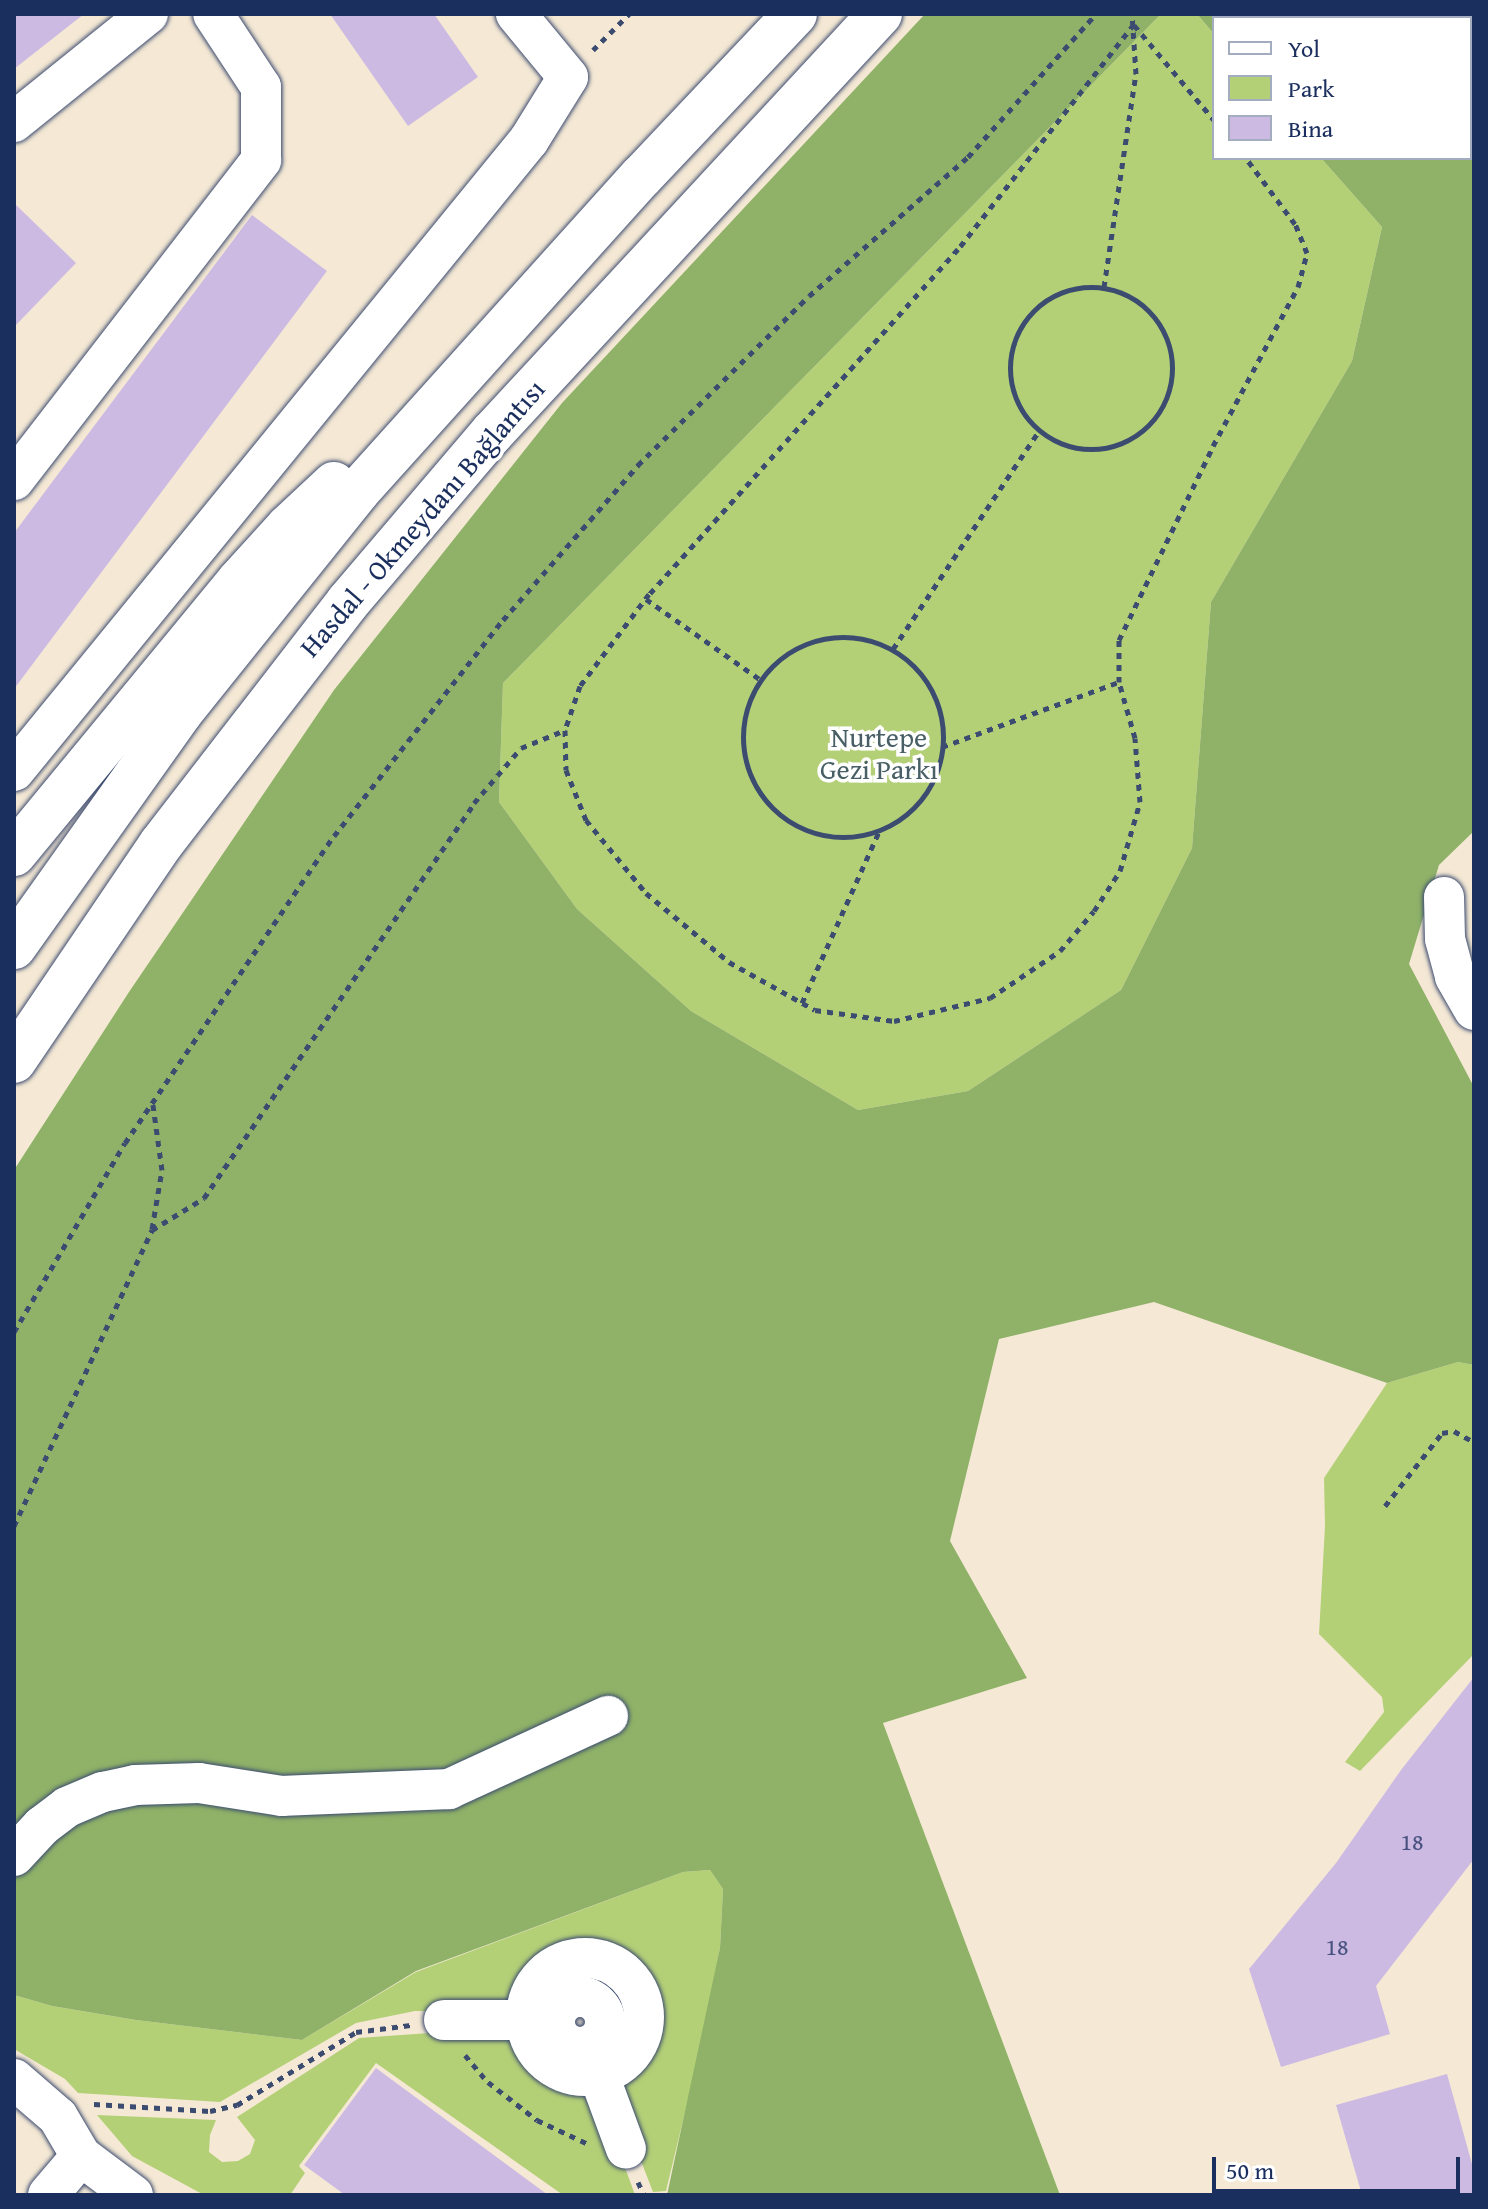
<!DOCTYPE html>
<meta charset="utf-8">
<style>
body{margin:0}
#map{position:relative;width:1488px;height:2209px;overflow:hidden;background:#f5e9d5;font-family:"Gentium Book Plus",serif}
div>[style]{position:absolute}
.green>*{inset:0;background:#b4d077}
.forest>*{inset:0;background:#8fb268}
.building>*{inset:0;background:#cdbae3}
.path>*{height:5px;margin-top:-2.5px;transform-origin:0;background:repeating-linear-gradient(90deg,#3c4b70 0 6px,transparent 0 12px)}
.path>.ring{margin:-2.5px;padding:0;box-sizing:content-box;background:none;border:5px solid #3c4b70;border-radius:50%}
.roads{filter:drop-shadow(0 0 2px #3c4b70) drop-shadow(0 0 2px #3c4b70)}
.minor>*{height:40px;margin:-20px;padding:0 20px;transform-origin:20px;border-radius:20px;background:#fff}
.minor>.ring{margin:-20px;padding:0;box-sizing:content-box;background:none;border:40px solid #fff;border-radius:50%}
.highway>*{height:44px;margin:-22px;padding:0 22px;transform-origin:22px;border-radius:22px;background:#fff}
span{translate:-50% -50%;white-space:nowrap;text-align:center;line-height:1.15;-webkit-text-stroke:7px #fff;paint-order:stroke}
.number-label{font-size:24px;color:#48527f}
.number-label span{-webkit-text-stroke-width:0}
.street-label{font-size:28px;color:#1b2f5e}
.park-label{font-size:28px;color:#495f66}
.frame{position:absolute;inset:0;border:16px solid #1b2f5e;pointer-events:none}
.legend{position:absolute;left:1212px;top:16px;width:260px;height:144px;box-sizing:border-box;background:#fff;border:2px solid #a4acbf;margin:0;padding:10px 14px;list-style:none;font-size:24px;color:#1b2f5e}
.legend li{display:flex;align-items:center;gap:16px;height:40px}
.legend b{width:40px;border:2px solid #a4acbf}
.scale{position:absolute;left:1212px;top:2157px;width:248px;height:36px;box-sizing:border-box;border:4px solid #1b2f5e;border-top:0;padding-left:10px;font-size:24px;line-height:28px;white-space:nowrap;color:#1b2f5e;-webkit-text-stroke:6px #fff;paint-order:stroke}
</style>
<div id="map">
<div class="green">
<div style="clip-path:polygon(1161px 14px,1197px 14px,1214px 34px,1214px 158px,1321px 158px,1382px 227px,1352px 361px,1211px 602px,1192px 848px,1121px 990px,968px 1091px,858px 1110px,691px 1011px,577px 909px,499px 802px,503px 683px)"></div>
<div style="clip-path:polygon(1458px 1362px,1474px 1365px,1474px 1654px,1360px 1771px,1345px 1762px,1384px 1712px,1382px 1697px,1319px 1634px,1325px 1526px,1324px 1478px,1387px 1383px)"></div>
<div style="clip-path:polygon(710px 1870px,723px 1889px,720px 1948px,704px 2033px,666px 2191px,653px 2192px,614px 2091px,640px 2073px,650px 2054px,656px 2020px,652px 1986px,626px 1954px,600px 1944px,571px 1945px,553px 1951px,534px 1964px,513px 2012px,415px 2011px,356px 2023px,220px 2102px,78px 2093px,65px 2079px,14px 2049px,14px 1995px,52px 2006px,136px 2020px,302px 2040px,416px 1972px,683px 1872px)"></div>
<div style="clip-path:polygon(589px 1963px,601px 1968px,584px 1991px,570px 1991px,551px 2012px,530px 2003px,545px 1979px,555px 1971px,569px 1964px)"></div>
<div style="clip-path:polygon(617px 1975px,634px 2003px,634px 2038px,625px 2055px,606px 2068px,606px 2040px,612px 2019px,600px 1999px)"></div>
<div style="clip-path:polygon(457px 2031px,521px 2033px,534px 2060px,548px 2075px,569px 2085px,596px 2087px,635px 2195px,563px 2195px,376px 2063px,299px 2166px,305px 2173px,290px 2195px,204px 2195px,132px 2156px,97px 2115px,216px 2120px,210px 2135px,209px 2152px,222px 2162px,238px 2161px,250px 2154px,255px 2140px,237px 2117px,359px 2038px)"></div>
</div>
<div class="forest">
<div style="clip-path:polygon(925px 14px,1161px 14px,503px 683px,499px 802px,577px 909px,691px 1011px,858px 1110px,968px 1091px,1121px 990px,1192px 848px,1211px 602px,1352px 361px,1382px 227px,1321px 158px,1470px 158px,1470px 18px,1214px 18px,1214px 34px,1197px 14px,1474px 14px,1474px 831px,1439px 865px,1409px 964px,1474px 1087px,1474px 1365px,1458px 1362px,1387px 1383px,1154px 1302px,999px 1339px,950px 1541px,1027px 1678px,883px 1723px,1060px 2195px,667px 2195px,720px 1948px,723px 1889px,710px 1870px,683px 1872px,416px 1971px,302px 2040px,136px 2020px,52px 2006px,14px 1995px,14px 1170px,129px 992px,334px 690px,562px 403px)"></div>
</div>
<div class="building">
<div style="clip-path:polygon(14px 14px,84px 14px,14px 69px)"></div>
<div style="clip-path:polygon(330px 14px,434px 14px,478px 77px,408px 126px)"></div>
<div style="clip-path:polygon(14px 203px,76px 263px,14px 327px)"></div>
<div style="clip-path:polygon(252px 215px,327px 271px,14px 689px,14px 533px)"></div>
<div style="clip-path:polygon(1474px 1677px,1474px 1859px,1376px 1986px,1390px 2034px,1281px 2067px,1249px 1969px,1336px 1863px,1401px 1770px)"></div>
<div style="clip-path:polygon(376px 2068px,548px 2195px,345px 2195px,304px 2165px)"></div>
<div style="clip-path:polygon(1447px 2074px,1474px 2171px,1474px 2195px,1362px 2195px,1336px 2105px)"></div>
</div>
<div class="path">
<div style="left:1134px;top:24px;width:286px;rotate:128deg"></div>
<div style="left:958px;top:249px;width:463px;rotate:131.8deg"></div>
<div style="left:649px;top:594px;width:115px;rotate:126.9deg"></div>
<div style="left:580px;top:686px;width:46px;rotate:108.8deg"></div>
<div style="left:565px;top:730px;width:40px;rotate:88.6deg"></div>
<div style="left:566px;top:770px;width:54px;rotate:68.2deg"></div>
<div style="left:586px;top:820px;width:94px;rotate:50.6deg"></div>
<div style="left:646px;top:893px;width:108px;rotate:39.7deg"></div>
<div style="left:729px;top:962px;width:98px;rotate:29.2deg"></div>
<div style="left:815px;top:1010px;width:80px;rotate:7.9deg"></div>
<div style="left:894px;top:1021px;width:99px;rotate:-13.5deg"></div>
<div style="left:990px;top:998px;width:84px;rotate:-33.9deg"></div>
<div style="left:1060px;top:951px;width:52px;rotate:-49.6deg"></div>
<div style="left:1094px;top:911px;width:48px;rotate:-57deg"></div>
<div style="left:1120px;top:871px;width:72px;rotate:-73.8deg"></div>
<div style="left:1140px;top:802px;width:64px;rotate:-94.5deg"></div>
<div style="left:1135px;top:738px;width:58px;rotate:-105.9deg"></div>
<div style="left:1119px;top:682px;width:42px;rotate:-90deg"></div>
<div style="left:1119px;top:640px;width:216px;rotate:-64.1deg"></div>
<div style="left:1213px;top:446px;width:180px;rotate:-61.9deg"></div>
<div style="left:1298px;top:287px;width:35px;rotate:-75deg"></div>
<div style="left:1307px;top:253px;width:31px;rotate:-112deg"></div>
<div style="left:1295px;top:224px;width:82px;rotate:-126.6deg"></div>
<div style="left:1134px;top:25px;width:124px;rotate:49.9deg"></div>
<div style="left:593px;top:50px;width:51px;rotate:-45deg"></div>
<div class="ring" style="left:1010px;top:287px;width:157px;height:157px"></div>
<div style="left:1104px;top:287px;width:215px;rotate:-81.5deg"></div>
<div style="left:1136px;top:74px;width:60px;rotate:-93.8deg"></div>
<div style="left:646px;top:599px;width:141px;rotate:35.2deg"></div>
<div class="ring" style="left:743px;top:637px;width:195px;height:195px"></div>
<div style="left:893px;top:649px;width:262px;rotate:-56.2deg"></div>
<div style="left:942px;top:747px;width:189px;rotate:-20.2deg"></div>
<div style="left:802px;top:1003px;width:188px;rotate:-65.8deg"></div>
<div style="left:152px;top:1229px;width:60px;rotate:-80.4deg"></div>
<div style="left:162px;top:1170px;width:66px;rotate:-97.9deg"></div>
<div style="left:14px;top:1332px;width:219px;rotate:-59.6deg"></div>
<div style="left:125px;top:1143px;width:371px;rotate:-55.8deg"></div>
<div style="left:334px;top:836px;width:274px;rotate:-52deg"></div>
<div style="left:503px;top:620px;width:206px;rotate:-48.9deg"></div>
<div style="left:638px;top:465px;width:240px;rotate:-44.7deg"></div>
<div style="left:809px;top:296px;width:211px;rotate:-41.2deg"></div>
<div style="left:968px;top:157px;width:192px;rotate:-48.2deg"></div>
<div style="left:1385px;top:1506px;width:93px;rotate:-52deg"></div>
<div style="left:1442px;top:1433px;width:12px;rotate:-9deg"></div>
<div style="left:1454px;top:1431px;width:23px;rotate:29deg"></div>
<div style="left:14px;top:1526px;width:327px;rotate:-65deg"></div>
<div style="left:152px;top:1230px;width:61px;rotate:-31.6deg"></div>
<div style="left:204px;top:1198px;width:478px;rotate:-55.6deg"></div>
<div style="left:474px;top:803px;width:72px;rotate:-49.5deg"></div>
<div style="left:521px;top:748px;width:48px;rotate:-22.2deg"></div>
<div style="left:465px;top:2055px;width:35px;rotate:50deg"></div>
<div style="left:488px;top:2082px;width:62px;rotate:37.8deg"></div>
<div style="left:537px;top:2120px;width:56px;rotate:25.2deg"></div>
<div style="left:94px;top:2104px;width:116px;rotate:3.5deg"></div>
<div style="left:210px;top:2111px;width:28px;rotate:-13deg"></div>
<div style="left:237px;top:2105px;width:140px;rotate:-31.5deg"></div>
<div style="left:356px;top:2032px;width:55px;rotate:-7.3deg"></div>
<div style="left:638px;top:2182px;width:14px;rotate:65deg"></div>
</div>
<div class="roads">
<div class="minor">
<div style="left:14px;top:122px;width:172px;rotate:-38.9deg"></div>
<div style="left:14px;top:480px;width:404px;rotate:-52.3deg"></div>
<div style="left:261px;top:160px;width:73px;rotate:-90deg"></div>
<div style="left:261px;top:87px;width:87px;rotate:-123.3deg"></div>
<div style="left:14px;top:771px;width:814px;rotate:-50.78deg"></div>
<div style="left:529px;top:140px;width:74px;rotate:-58.2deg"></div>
<div style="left:568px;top:77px;width:82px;rotate:-129.5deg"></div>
<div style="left:1444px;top:897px;width:42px;rotate:88.6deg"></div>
<div style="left:1445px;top:939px;width:39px;rotate:75deg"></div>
<div style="left:1455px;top:977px;width:38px;rotate:60deg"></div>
<div style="left:14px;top:1856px;width:41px;rotate:-47deg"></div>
<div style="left:42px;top:1826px;width:31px;rotate:-37deg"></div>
<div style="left:67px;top:1807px;width:39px;rotate:-23deg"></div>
<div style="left:103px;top:1792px;width:33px;rotate:-12deg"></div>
<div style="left:135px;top:1785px;width:64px;rotate:-1.8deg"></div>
<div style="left:199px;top:1783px;width:84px;rotate:8.9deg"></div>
<div style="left:282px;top:1796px;width:167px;rotate:-2.4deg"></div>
<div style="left:449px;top:1789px;width:175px;rotate:-24.7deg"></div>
<div class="ring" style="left:526px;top:1958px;width:78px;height:78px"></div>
<div class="ring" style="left:555px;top:1997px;width:10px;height:10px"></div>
<div style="left:444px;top:2020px;width:108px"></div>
<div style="left:590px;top:2051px;width:104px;rotate:69.8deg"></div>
<div style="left:14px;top:2079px;width:58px;rotate:40.8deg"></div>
<div style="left:58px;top:2117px;width:45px;rotate:59.5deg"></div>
<div style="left:81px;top:2156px;width:65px;rotate:36.9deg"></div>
<div style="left:48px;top:2195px;width:51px;rotate:-49.8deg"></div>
</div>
<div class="highway">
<div style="left:14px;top:854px;width:354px;rotate:-50.5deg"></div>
<div style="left:239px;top:581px;width:73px;rotate:-47.8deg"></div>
<div style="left:288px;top:527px;width:63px;rotate:-43.1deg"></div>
<div style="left:14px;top:947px;width:288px;rotate:-54.6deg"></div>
<div style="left:181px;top:712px;width:283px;rotate:-51.3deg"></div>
<div style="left:358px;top:491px;width:423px;rotate:-48deg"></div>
<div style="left:641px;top:177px;width:224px;rotate:-46.6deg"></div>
<div style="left:14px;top:1061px;width:262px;rotate:-55.9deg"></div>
<div style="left:161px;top:844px;width:306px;rotate:-52.3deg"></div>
<div style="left:348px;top:602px;width:222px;rotate:-49.6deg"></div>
<div style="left:492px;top:433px;width:571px;rotate:-47.2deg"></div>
</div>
</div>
<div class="number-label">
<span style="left:1412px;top:1842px">18</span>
<span style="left:1337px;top:1947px">18</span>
</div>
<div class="street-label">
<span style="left:422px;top:518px;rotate:-49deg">Hasdal - Okmeydanı Bağlantısı</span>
</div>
<div class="park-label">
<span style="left:879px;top:753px">Nurtepe<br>Gezi Parkı</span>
</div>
<div class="frame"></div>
<ul class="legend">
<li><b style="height:10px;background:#fff"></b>Yol</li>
<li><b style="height:22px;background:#b4d077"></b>Park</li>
<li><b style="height:22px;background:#cdbae3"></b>Bina</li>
</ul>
<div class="scale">50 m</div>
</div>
